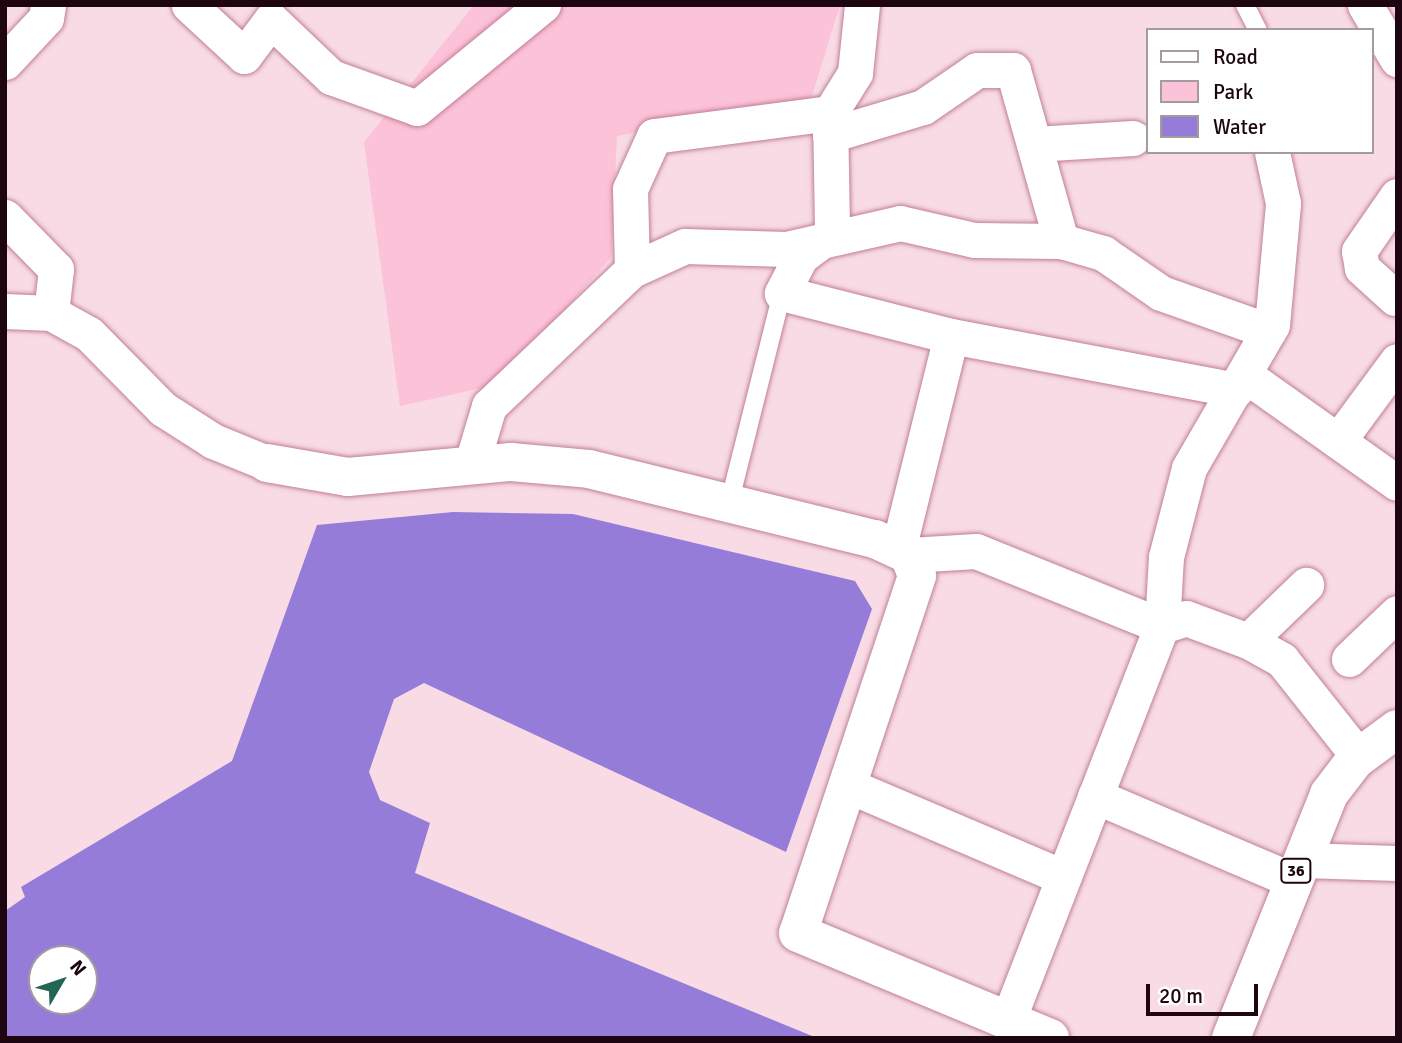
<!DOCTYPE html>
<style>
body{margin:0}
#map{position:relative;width:1402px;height:1043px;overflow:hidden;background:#f8dbe5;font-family:Signika,sans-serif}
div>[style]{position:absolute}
.green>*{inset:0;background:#fcc2d7}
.water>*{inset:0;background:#957cd9}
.roads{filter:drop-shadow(0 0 2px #c07f98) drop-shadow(0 0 2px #c07f98)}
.lane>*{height:18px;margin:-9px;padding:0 9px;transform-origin:9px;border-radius:9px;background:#fff}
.street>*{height:35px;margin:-17.5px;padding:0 17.5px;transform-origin:17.5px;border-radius:17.5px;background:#fff}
.secondary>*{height:38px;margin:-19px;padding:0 19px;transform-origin:19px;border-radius:19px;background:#fff}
.primary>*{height:38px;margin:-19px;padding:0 19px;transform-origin:19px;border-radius:19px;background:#fff}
span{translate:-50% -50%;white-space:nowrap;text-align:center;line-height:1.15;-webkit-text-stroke:7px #fff;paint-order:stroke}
.shield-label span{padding:2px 5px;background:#fff;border:2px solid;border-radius:5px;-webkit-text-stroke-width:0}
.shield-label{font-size:16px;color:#1d0610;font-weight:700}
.frame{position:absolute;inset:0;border:7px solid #1d0610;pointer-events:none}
.legend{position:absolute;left:1146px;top:28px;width:228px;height:126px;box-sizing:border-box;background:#fff;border:2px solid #a59b9f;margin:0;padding:9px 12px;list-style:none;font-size:21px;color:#1d0610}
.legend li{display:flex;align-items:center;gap:14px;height:35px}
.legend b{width:35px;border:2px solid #a59b9f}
.north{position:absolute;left:28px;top:945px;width:70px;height:70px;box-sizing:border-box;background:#fff;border:2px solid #a59b9f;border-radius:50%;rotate:51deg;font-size:19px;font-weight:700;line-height:28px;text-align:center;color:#1d0610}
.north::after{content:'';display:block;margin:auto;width:24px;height:32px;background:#236656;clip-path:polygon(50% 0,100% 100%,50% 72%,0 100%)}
.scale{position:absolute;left:1146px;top:984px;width:112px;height:32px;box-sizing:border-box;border:4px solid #1d0610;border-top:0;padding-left:9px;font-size:21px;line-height:24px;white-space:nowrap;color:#1d0610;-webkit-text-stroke:5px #fff;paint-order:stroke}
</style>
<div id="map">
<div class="green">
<div style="clip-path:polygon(474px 5px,840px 5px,811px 99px,617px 136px,611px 257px,500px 384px,400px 406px,364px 142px)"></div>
</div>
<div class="water">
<div style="clip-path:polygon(evenodd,453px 512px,573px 514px,855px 581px,872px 609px,786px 852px,424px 683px,394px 699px,369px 772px,380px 800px,430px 823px,415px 873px,817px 1038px,5px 1038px,5px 911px,25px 897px,21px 887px,232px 761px,317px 525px,453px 512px,42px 959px,84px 959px,84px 1001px,42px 1001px,42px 959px)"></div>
</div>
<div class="roads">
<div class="lane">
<div style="left:1245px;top:5px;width:28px;rotate:63deg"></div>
<div style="left:729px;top:504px;width:218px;rotate:-75.9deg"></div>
</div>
<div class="street">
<div style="left:189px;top:5px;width:75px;rotate:42.8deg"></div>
<div style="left:244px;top:56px;width:45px;rotate:-53.1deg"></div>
<div style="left:271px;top:20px;width:83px;rotate:43.5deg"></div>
<div style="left:331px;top:77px;width:91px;rotate:19.8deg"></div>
<div style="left:417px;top:108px;width:163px;rotate:-39.3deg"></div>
<div style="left:1365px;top:5px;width:63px;rotate:59.3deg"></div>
<div style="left:5px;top:62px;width:60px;rotate:-47deg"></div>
<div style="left:46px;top:18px;width:13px;rotate:-81deg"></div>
<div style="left:830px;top:113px;width:120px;rotate:89deg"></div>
<div style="left:832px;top:233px;width:39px;rotate:143deg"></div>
<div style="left:801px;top:256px;width:42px;rotate:117.2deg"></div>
<div style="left:782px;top:293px;width:174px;rotate:14.3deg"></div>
<div style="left:951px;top:336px;width:290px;rotate:10.7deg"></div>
<div style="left:830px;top:135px;width:97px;rotate:-16.8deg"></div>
<div style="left:923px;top:107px;width:65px;rotate:-34.4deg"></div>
<div style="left:977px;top:70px;width:36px"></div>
<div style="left:1013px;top:70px;width:178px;rotate:74.3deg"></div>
<div style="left:1034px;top:144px;width:99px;rotate:-3.5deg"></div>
<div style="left:5px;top:217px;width:73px;rotate:45.6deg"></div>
<div style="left:56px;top:269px;width:44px;rotate:96.5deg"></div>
<div style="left:632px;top:270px;width:58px;rotate:-24.4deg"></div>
<div style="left:685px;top:246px;width:101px;rotate:1.7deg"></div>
<div style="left:786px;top:249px;width:117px;rotate:-12.8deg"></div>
<div style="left:900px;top:223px;width:76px;rotate:12.9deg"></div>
<div style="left:974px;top:240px;width:87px;rotate:0.7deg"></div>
<div style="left:1061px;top:241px;width:44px;rotate:15.9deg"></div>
<div style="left:1103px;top:253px;width:70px;rotate:34.6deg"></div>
<div style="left:1161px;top:293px;width:114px;rotate:19.4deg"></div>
<div style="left:1395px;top:298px;width:45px;rotate:-137.7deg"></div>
<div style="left:1362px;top:268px;width:17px;rotate:-100deg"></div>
<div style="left:1359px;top:251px;width:67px;rotate:-55.4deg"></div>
<div style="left:5px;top:311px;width:46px;rotate:2.5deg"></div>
<div style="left:51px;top:313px;width:43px;rotate:28.9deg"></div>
<div style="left:89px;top:334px;width:105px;rotate:45.4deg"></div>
<div style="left:163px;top:409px;width:59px;rotate:32.6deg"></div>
<div style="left:213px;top:441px;width:58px;rotate:22.2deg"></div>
<div style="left:1245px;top:375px;width:186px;rotate:35.4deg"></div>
<div style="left:1338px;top:441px;width:99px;rotate:-53.6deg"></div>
<div style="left:471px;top:466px;width:63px;rotate:-73.3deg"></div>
<div style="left:489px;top:406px;width:197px;rotate:-43.6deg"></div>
<div style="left:632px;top:270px;width:81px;rotate:-91.4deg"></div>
<div style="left:630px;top:189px;width:58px;rotate:-65.6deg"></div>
<div style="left:654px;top:136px;width:177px;rotate:-7.4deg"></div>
<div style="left:830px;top:113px;width:47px;rotate:-58deg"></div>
<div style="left:855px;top:73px;width:68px;rotate:-84.1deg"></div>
<div style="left:898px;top:550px;width:220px;rotate:-76.1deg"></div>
<div style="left:909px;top:555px;width:67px;rotate:-3.4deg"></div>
<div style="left:976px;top:551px;width:201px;rotate:22deg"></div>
<div style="left:1162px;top:626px;width:69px;rotate:-86.7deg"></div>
<div style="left:1166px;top:557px;width:92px;rotate:-75.5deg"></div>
<div style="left:1189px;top:468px;width:165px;rotate:-59.9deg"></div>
<div style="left:1272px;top:325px;width:122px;rotate:-84.8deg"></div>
<div style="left:1283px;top:203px;width:52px;rotate:-102.2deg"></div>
<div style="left:1248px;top:641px;width:39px;rotate:29deg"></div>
<div style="left:1282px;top:660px;width:124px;rotate:51.6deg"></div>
<div style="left:1349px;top:659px;width:66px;rotate:-43.8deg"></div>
<div style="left:847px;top:785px;width:235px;rotate:23.1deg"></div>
<div style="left:1095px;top:796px;width:214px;rotate:23.1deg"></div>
<div style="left:1301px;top:860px;width:96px;rotate:1.8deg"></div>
<div style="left:1008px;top:1020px;width:423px;rotate:-68.7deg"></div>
<div style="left:1162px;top:626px;width:25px;rotate:-18deg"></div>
<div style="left:1186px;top:618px;width:66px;rotate:20.4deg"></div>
<div style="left:1248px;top:641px;width:81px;rotate:-44deg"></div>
</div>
<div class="secondary">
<div style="left:267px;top:463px;width:82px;rotate:9.8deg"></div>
<div style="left:348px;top:477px;width:164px;rotate:-5.3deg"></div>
<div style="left:511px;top:462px;width:78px;rotate:5.1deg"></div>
<div style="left:589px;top:469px;width:294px;rotate:13.8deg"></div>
<div style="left:875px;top:539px;width:38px;rotate:25deg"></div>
<div style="left:909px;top:555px;width:22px;rotate:69deg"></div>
<div style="left:917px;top:576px;width:376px;rotate:108.4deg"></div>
<div style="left:798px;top:933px;width:273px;rotate:22.6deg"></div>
</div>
<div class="primary">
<div style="left:1231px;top:1038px;width:263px;rotate:-68.1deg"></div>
<div style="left:1329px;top:794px;width:43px;rotate:-52.6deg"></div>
<div style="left:1355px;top:760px;width:52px;rotate:-36.4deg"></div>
</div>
</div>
<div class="shield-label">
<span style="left:1296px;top:871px">36</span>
</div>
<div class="frame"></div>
<ul class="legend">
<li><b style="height:9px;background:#fff"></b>Road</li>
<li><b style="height:19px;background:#fcc2d7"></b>Park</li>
<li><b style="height:19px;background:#957cd9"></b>Water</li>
</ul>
<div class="north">N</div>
<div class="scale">20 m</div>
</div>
